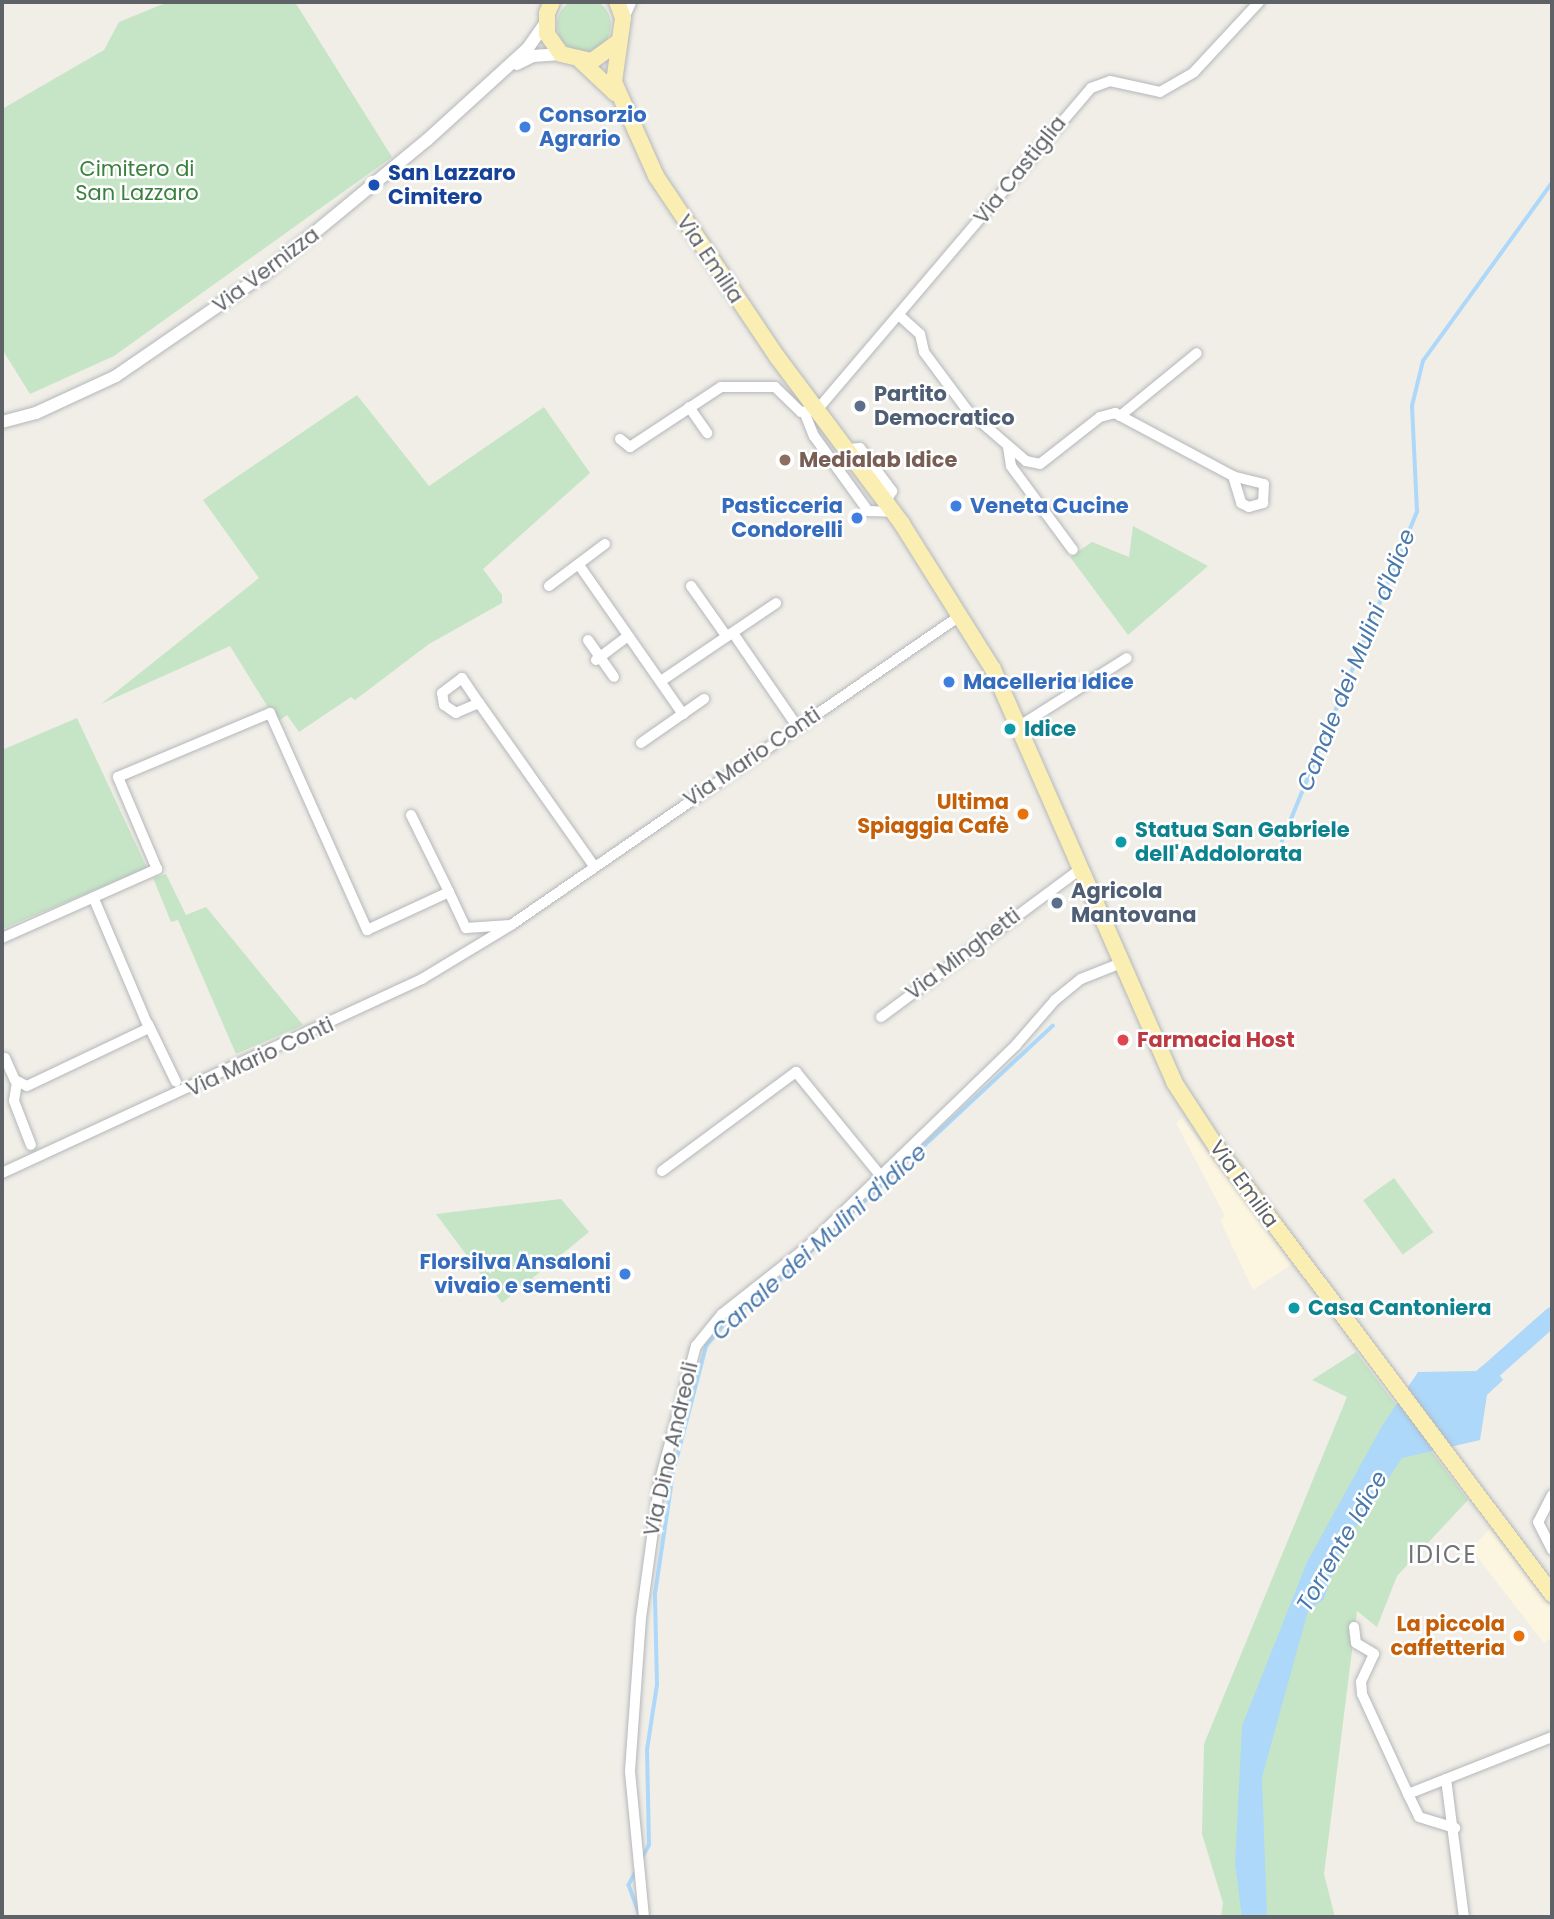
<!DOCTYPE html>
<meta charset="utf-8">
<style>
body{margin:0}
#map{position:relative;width:1554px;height:1919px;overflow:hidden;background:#f0eee7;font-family:Poppins,sans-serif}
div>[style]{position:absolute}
.commercial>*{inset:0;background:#fcf5e0}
.green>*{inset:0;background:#c6e5c6;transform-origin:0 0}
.round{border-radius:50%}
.water>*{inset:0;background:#add8f9}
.stream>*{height:3.5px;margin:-1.75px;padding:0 1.75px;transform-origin:1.75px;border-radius:1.75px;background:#add8f9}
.river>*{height:19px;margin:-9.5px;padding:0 9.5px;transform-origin:9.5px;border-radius:9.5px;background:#add8f9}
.roads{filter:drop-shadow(0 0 2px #b4b7bb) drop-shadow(0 0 2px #b4b7bb)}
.minor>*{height:10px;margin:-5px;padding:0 5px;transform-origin:5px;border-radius:5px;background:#fff}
.tertiary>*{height:12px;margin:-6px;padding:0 6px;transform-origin:6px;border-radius:6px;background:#fff}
.primary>*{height:16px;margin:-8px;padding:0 8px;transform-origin:8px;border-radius:8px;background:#faeeb2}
.dots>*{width:19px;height:19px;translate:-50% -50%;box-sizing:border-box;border:4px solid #fff;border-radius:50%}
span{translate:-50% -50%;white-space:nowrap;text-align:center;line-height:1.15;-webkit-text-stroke:5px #fff;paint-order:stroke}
.shop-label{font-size:21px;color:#366cbe;font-weight:700}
.left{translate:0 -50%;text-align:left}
.right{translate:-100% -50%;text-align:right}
.park-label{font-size:21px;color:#3b813e}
.street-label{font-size:21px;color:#5e6266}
.transit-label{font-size:21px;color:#164399;font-weight:700}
.service-label{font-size:21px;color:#4e5e75;font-weight:700}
.education-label{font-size:21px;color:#785e54;font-weight:700}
.culture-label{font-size:21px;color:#0d838f;font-weight:700}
.food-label{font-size:21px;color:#c56008;font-weight:700}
.health-label{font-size:21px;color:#be3a42;font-weight:700}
.water-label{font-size:23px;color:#4a79ac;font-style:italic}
.quarter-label{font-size:24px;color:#707478;letter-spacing:2px}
.frame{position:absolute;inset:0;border:4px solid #5e6266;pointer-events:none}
</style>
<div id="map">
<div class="commercial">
<div style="clip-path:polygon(1182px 1118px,1292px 1264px,1253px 1290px,1220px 1220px,1225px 1216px,1176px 1123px)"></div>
<div style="clip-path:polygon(1490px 1529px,1552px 1609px,1552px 1637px,1544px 1643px,1471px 1549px)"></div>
</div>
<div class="green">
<div class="round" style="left:557px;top:-2px;width:54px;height:54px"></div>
<div style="clip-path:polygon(168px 2px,295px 2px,392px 157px,114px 356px,30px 394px,2px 349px,2px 109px,104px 50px,119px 22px)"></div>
<div style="clip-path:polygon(357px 395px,429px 486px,544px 407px,590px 473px,483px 569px,502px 595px,502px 603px,429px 644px,355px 700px,351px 697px,299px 732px,287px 715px,277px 722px,230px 646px,101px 704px,259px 578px,203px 500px)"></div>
<div style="clip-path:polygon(1133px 526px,1208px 566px,1128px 635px,1070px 557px,1092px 542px,1129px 557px)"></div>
<div style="clip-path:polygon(77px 718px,147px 868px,2px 929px,2px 750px)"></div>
<div style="clip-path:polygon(166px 874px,186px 915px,206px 907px,303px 1025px,236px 1054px,178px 920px,171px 922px,153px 878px)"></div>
<div style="left:1394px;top:1178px;width:67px;height:38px;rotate:54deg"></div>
<div style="clip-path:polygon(561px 1199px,589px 1232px,502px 1303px,436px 1214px)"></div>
<div style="clip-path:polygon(1356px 1352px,1468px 1500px,1397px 1576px,1377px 1627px,1357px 1611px,1324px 1874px,1335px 1917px,1221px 1917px,1223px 1903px,1202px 1834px,1204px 1744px,1347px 1397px,1312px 1380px)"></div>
</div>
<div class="water">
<div style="clip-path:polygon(1489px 1361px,1503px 1380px,1487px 1395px,1480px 1440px,1402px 1458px,1340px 1551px,1324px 1599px,1308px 1611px,1262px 1777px,1267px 1917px,1242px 1917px,1235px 1864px,1242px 1726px,1307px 1562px,1382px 1426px,1418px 1372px,1476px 1371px)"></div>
</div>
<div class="stream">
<div style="left:1282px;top:841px;width:356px;rotate:-67.7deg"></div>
<div style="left:1417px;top:512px;width:106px;rotate:-92.7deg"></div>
<div style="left:1412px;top:406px;width:46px;rotate:-76.3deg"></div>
<div style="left:1423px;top:361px;width:220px;rotate:-54.1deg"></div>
<div style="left:641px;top:1860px;width:17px;rotate:-62deg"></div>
<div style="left:649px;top:1845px;width:95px;rotate:-91.2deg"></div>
<div style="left:647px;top:1750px;width:66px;rotate:-81.3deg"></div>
<div style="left:657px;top:1685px;width:91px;rotate:-91.3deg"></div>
<div style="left:655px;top:1594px;width:122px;rotate:-81.5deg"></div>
<div style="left:673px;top:1473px;width:131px;rotate:-75.4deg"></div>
<div style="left:706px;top:1346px;width:35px;rotate:-50deg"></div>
<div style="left:729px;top:1319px;width:41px;rotate:-34.1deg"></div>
<div style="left:763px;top:1296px;width:396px;rotate:-43deg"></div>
<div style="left:637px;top:1870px;width:17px;rotate:118deg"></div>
<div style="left:629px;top:1885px;width:32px;rotate:70deg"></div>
</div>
<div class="river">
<div style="left:1474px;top:1385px;width:104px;rotate:-41.5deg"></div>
</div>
<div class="roads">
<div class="minor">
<div style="left:901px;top:317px;width:25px;rotate:42deg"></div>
<div style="left:920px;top:334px;width:18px;rotate:77deg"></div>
<div style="left:924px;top:352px;width:72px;rotate:53.4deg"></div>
<div style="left:967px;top:410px;width:78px;rotate:40.8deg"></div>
<div style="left:1026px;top:461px;width:14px;rotate:12deg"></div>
<div style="left:1040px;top:464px;width:76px;rotate:-38.1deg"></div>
<div style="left:1100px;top:417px;width:16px;rotate:-15deg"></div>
<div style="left:1115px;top:413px;width:134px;rotate:28.1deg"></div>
<div style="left:1233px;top:476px;width:28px;rotate:73deg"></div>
<div style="left:1241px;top:503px;width:9px;rotate:27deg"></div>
<div style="left:1249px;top:507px;width:15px;rotate:-16deg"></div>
<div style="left:1263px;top:503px;width:19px;rotate:-87deg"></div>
<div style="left:1264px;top:484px;width:32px;rotate:-166deg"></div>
<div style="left:689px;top:407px;width:32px;rotate:55deg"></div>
<div style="left:805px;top:414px;width:24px;rotate:68deg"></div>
<div style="left:814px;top:436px;width:92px;rotate:54.2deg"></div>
<div style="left:868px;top:511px;width:25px;rotate:2deg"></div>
<div style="left:1120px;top:416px;width:99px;rotate:-39.3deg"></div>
<div style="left:620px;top:439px;width:13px;rotate:39deg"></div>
<div style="left:630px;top:447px;width:109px;rotate:-33.4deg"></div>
<div style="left:721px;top:387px;width:54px"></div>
<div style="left:775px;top:387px;width:36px;rotate:44deg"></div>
<div style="left:801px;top:412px;width:16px;rotate:-7deg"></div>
<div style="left:817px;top:410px;width:423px;rotate:-49.6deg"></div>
<div style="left:1091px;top:88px;width:20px;rotate:-20deg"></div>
<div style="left:1110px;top:81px;width:51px;rotate:12.4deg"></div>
<div style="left:1160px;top:92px;width:39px;rotate:-30deg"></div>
<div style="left:1194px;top:72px;width:96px;rotate:-47.1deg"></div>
<div style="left:1008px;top:447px;width:19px;rotate:81deg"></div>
<div style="left:1011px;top:466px;width:104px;rotate:53.6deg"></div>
<div style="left:847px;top:449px;width:13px;rotate:-4deg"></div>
<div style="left:860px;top:448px;width:54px;rotate:53.3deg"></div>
<div style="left:892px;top:491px;width:12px;rotate:121deg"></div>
<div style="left:579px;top:565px;width:182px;rotate:55.1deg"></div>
<div style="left:549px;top:586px;width:70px;rotate:-36.9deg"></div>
<div style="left:691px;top:586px;width:62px;rotate:54.8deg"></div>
<div style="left:733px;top:633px;width:113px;rotate:55.5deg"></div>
<div style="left:588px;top:640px;width:45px;rotate:54.9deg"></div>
<div style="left:596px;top:660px;width:40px;rotate:-37deg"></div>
<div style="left:462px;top:678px;width:30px;rotate:56deg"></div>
<div style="left:479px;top:703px;width:25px;rotate:157deg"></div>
<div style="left:456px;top:713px;width:14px;rotate:-146deg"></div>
<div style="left:444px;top:705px;width:12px;rotate:-99deg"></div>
<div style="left:442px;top:693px;width:25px;rotate:-37deg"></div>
<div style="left:661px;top:681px;width:139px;rotate:-34.1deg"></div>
<div style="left:479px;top:703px;width:199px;rotate:54.8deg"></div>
<div style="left:1021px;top:725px;width:125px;rotate:-32.3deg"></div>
<div style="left:641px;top:743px;width:77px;rotate:-34.9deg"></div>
<div style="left:411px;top:815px;width:86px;rotate:63.7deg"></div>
<div style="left:2px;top:938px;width:170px;rotate:-24deg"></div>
<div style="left:157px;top:869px;width:100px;rotate:-113deg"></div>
<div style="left:118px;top:777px;width:165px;rotate:-22.8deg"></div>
<div style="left:270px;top:713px;width:238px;rotate:65.9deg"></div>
<div style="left:367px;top:930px;width:90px;rotate:-24.9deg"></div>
<div style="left:449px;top:892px;width:40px;rotate:65deg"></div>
<div style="left:466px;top:928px;width:44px;rotate:-3.9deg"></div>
<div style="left:881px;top:1017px;width:248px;rotate:-36.6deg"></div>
<div style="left:148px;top:1024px;width:64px;rotate:64.2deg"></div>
<div style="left:5px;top:1058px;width:24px;rotate:66deg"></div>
<div style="left:15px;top:1080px;width:13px;rotate:27deg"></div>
<div style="left:27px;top:1086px;width:135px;rotate:-25.4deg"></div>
<div style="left:149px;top:1028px;width:142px;rotate:-113.1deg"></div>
<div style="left:17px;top:1082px;width:19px;rotate:99deg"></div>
<div style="left:14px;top:1101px;width:47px;rotate:68.9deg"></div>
<div style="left:662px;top:1171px;width:167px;rotate:-36.5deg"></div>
<div style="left:796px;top:1072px;width:133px;rotate:50.8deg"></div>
<div style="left:2px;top:1173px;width:463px;rotate:-24.8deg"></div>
<div style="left:422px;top:979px;width:104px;rotate:-31.2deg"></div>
<div style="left:511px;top:925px;width:546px;rotate:-34.56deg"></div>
<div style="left:1552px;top:1495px;width:30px;rotate:117deg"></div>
<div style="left:1538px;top:1522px;width:31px;rotate:63deg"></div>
<div style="left:1354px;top:1627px;width:16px;rotate:83deg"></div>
<div style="left:1356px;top:1643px;width:21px;rotate:31deg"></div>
<div style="left:1374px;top:1654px;width:31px;rotate:115deg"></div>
<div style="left:1361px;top:1682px;width:12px;rotate:85deg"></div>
<div style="left:1362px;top:1694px;width:110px;rotate:65.3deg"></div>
<div style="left:1408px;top:1794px;width:25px;rotate:64deg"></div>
<div style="left:1419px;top:1817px;width:38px;rotate:17deg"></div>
<div style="left:1446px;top:1779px;width:139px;rotate:82.6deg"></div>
<div style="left:1408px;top:1794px;width:155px;rotate:-21.6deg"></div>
<div style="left:644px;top:1917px;width:147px;rotate:-95.5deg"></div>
<div style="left:630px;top:1771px;width:153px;rotate:-85.9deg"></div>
<div style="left:641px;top:1618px;width:139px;rotate:-82.2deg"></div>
<div style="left:660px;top:1480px;width:139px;rotate:-75deg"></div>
<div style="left:696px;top:1346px;width:41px;rotate:-50.9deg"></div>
<div style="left:722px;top:1314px;width:108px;rotate:-38.2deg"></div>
<div style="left:807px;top:1247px;width:291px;rotate:-44deg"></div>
<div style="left:1016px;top:1045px;width:60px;rotate:-49.1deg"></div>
<div style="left:1055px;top:1000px;width:33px;rotate:-39deg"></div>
<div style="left:1081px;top:979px;width:43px;rotate:-21.8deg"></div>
</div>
<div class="tertiary">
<div style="left:623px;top:18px;width:17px;rotate:-66deg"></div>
<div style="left:517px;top:64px;width:18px;rotate:-27deg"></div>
<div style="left:533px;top:56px;width:28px;rotate:-4deg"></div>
<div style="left:2px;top:422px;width:35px;rotate:-15deg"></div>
<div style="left:36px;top:413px;width:88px;rotate:-24.8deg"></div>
<div style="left:116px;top:376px;width:178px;rotate:-34.5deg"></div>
<div style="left:263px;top:275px;width:212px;rotate:-39.5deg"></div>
<div style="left:427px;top:140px;width:137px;rotate:-42.3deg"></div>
<div style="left:528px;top:48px;width:32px;rotate:-55deg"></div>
</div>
<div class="primary">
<div style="left:552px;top:2px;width:12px;rotate:114deg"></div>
<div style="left:547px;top:13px;width:21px;rotate:90deg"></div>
<div style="left:547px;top:34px;width:24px;rotate:55deg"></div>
<div style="left:561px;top:54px;width:32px;rotate:13deg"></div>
<div style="left:592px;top:61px;width:31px;rotate:-36deg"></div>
<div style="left:617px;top:2px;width:17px;rotate:69deg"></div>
<div style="left:623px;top:18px;width:65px;rotate:98deg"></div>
<div style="left:614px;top:82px;width:103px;rotate:65.9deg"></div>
<div style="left:656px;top:176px;width:219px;rotate:56.2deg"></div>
<div style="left:778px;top:358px;width:207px;rotate:53.2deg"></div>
<div style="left:902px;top:524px;width:171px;rotate:57.9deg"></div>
<div style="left:993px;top:669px;width:451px;rotate:66.3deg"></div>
<div style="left:1174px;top:1082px;width:79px;rotate:56.9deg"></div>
<div style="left:1217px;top:1148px;width:558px;rotate:53.09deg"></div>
<div style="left:581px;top:61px;width:47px;rotate:43.3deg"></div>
</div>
</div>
<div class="dots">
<div style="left:525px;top:127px;background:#3f7fe0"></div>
<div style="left:374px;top:185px;background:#1a4fb4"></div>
<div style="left:860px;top:406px;background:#5c6f8a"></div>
<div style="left:785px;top:460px;background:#8d6e63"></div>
<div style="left:956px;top:506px;background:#3f7fe0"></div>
<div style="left:857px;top:518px;background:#3f7fe0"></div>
<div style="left:949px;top:682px;background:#3f7fe0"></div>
<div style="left:1010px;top:729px;background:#0f9aa8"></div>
<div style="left:1023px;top:814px;background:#e8710a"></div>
<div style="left:1121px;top:842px;background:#0f9aa8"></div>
<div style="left:1057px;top:903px;background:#5c6f8a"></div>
<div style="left:1123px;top:1040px;background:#e0444e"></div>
<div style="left:625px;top:1274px;background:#3f7fe0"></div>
<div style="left:1294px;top:1308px;background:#0f9aa8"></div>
<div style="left:1519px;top:1636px;background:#e8710a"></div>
</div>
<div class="shop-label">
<span class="left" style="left:539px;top:127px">Consorzio<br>Agrario</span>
<span class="right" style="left:843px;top:518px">Pasticceria<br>Condorelli</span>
<span class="left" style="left:970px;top:506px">Veneta Cucine</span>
<span class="left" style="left:963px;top:682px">Macelleria Idice</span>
<span class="right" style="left:611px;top:1274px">Florsilva Ansaloni<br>vivaio e sementi</span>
</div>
<div class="park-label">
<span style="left:137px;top:181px">Cimitero di<br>San Lazzaro</span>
</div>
<div class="street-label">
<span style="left:1020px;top:170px;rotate:-51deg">Via Castiglia</span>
<span style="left:710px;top:259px;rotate:56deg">Via Emilia</span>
<span style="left:266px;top:270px;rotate:-37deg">Via Vernizza</span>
<span style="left:752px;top:757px;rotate:-34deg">Via Mario Conti</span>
<span style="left:963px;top:954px;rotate:-37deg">Via Minghetti</span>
<span style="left:260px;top:1057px;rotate:-25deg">Via Mario Conti</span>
<span style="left:1244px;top:1184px;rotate:54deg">Via Emilia</span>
<span style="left:671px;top:1449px;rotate:-77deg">Via Dino Andreoli</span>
</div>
<div class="transit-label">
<span class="left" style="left:388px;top:185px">San Lazzaro<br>Cimitero</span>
</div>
<div class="service-label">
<span class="left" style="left:874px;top:406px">Partito<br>Democratico</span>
<span class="left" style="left:1071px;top:903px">Agricola<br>Mantovana</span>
</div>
<div class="education-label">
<span class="left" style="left:799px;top:460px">Medialab Idice</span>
</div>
<div class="culture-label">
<span class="left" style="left:1024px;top:729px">Idice</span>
<span class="left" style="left:1135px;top:842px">Statua San Gabriele<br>dell'Addolorata</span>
<span class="left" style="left:1308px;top:1308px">Casa Cantoniera</span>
</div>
<div class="food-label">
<span class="right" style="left:1009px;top:814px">Ultima<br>Spiaggia Cafè</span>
<span class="right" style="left:1505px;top:1636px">La piccola<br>caffetteria</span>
</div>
<div class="health-label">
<span class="left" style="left:1137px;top:1040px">Farmacia Host</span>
</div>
<div class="water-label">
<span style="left:1356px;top:660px;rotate:-68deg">Canale dei Mulini d'Idice</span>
<span style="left:819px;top:1242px;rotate:-42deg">Canale dei Mulini d'Idice</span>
<span style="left:1342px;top:1541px;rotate:-60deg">Torrente Idice</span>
</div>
<div class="quarter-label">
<span style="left:1443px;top:1555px">IDICE</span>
</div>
<div class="frame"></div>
</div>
